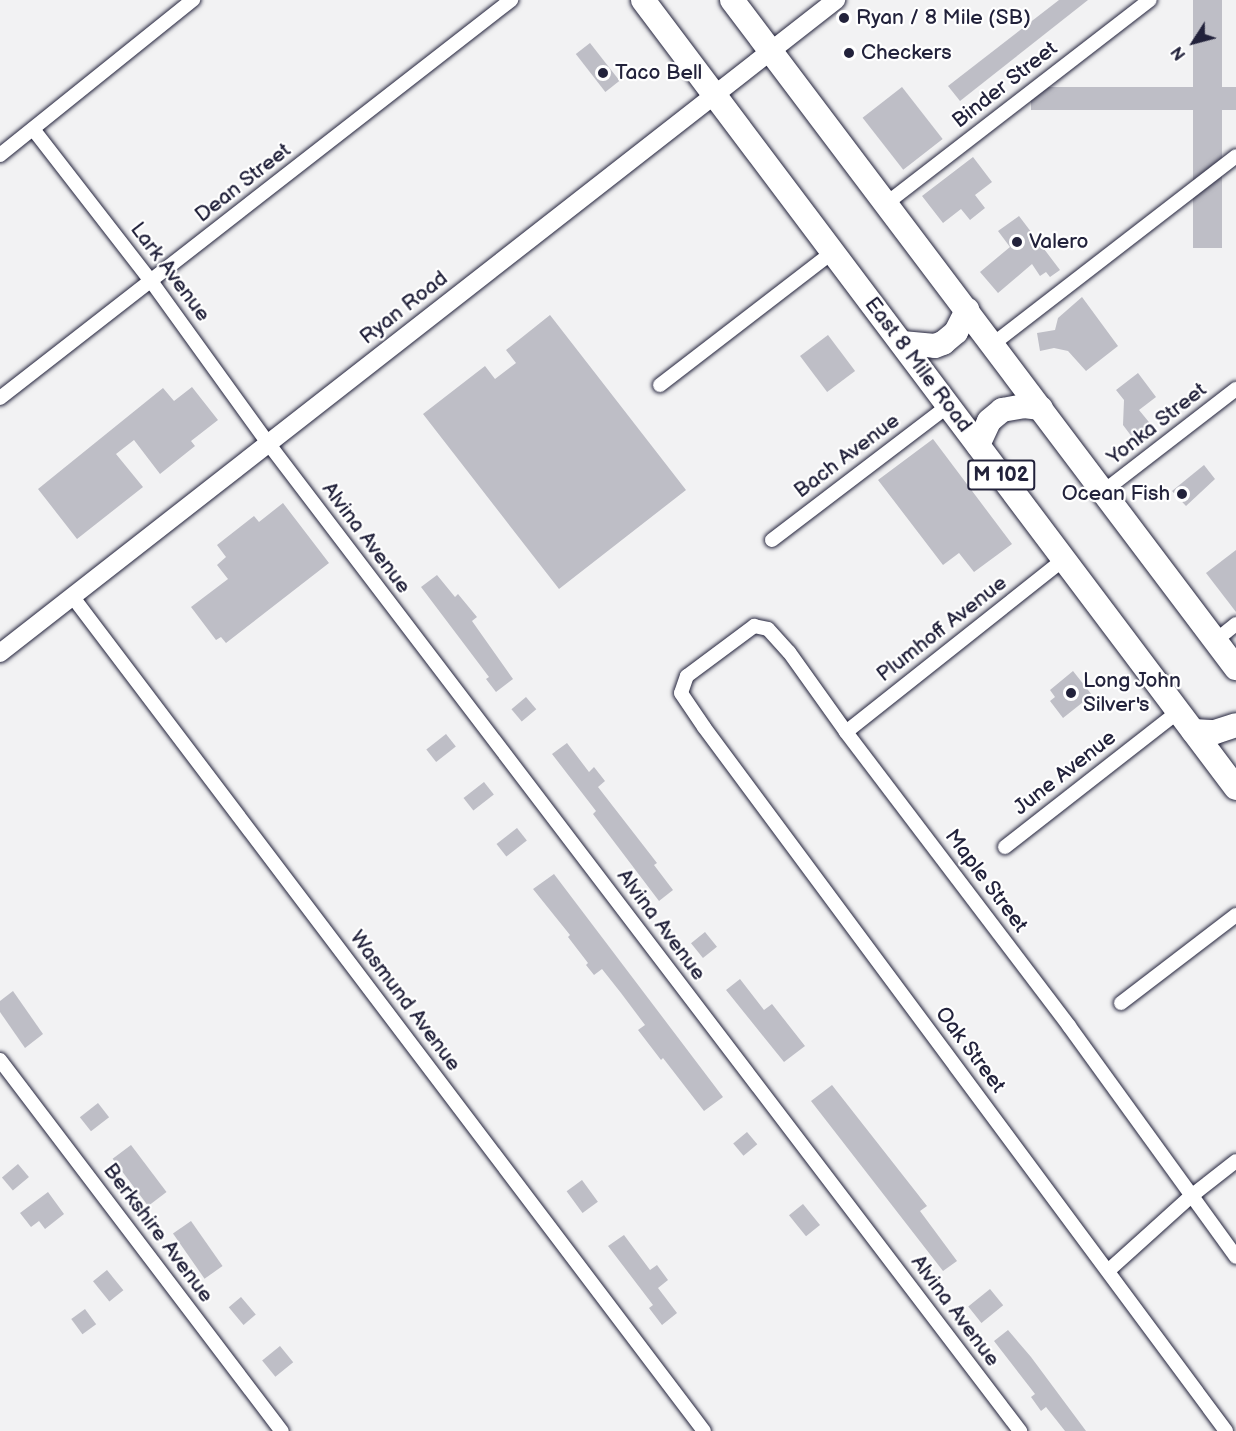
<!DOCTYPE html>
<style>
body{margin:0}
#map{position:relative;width:1236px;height:1431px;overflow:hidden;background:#f2f2f3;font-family:"Balsamiq Sans",sans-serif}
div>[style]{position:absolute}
.building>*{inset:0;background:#bebec6;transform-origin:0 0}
.roads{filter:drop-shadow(0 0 2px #22223b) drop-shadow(0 0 2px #22223b)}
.street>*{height:14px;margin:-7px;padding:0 7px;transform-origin:7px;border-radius:7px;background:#fff}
.secondary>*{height:18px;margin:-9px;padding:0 9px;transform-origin:9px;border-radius:9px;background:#fff}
.highway>*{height:24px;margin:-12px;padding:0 12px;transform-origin:12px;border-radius:12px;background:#fff}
.dots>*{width:16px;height:16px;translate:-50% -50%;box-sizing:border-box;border:3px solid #fff;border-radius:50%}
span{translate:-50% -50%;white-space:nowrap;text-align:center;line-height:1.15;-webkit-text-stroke:4.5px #fff;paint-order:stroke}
.shield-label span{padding:2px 4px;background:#fff;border:2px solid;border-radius:4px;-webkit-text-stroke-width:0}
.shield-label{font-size:20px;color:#22223b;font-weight:700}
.poi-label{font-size:21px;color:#22223b}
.left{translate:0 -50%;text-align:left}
.right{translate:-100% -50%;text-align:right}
.street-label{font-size:21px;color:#22223b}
.north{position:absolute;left:1164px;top:12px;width:60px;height:60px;-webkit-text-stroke:4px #fff;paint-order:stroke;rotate:234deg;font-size:16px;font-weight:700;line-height:24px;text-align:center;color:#22223b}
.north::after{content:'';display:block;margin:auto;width:21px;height:27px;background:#22223b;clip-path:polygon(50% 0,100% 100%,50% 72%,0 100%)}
</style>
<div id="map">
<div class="building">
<div style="clip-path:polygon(1059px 0,1088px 0,960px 101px,948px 86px)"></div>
<div style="left:1193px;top:0;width:29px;height:248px"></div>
<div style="left:590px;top:43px;width:48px;height:18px;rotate:52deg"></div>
<div style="left:902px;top:87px;width:66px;height:50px;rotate:52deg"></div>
<div style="left:1236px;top:87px;width:23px;height:205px;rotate:90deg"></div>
<div style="clip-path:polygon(973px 157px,992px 182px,975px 195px,985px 208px,970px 220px,961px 209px,943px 223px,922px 196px)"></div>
<div style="clip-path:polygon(1019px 216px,1060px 270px,1050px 277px,1046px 272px,1040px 276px,1032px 264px,998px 293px,980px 272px,1010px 247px,998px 231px)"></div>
<div style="clip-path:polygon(1082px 297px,1118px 346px,1086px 371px,1068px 351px,1054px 348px,1040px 351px,1037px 333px,1055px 330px,1058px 318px)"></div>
<div style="clip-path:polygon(550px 315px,686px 490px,559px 589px,423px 414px,485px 366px,495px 379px,516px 363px,506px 350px)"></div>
<div style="left:828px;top:335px;width:45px;height:35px;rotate:53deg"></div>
<div style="clip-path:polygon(1138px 373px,1156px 397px,1139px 410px,1153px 427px,1135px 441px,1123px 425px,1124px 400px,1116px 390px)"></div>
<div style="clip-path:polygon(192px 387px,218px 420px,191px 441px,195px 446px,160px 474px,134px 440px,116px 454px,143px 487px,77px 539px,38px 489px,163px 388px,174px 401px)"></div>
<div style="clip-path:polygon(933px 439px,1012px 544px,974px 572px,959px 553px,943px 565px,878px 480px)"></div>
<div style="clip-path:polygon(1204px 465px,1215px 479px,1186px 506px,1172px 491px)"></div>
<div style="clip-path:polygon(283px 503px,329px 563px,226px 643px,221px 637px,216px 640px,191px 607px,228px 579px,217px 565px,226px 557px,217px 545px,254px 516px,259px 522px)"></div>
<div style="clip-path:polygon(1236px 550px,1236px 612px,1206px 573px)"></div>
<div style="clip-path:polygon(437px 575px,455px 597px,458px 594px,477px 617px,472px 621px,513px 679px,496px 692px,486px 679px,489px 677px,421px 587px)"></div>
<div style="clip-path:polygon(1073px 671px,1092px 695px,1063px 718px,1050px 701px,1055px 697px,1050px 690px)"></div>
<div style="left:526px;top:697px;width:16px;height:19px;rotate:50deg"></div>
<div style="left:446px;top:734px;width:16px;height:25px;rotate:52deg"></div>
<div style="clip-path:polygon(567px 743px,589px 772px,594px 767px,605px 781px,598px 787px,657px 863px,654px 865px,673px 890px,659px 901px,593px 814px,596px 811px,552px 754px)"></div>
<div style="left:484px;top:782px;width:16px;height:26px;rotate:52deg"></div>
<div style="left:517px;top:828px;width:16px;height:26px;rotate:52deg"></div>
<div style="clip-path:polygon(554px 874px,723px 1097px,704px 1111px,663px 1058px,661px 1060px,638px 1030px,645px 1025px,621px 993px,602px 969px,594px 975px,586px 965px,588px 963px,568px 937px,570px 935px,533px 889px)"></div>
<div style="left:705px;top:932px;width:19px;height:18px;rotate:51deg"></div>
<div style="clip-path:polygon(740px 979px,764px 1010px,772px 1004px,805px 1046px,784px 1062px,726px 990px)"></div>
<div style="clip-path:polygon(13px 991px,43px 1034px,25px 1048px,0 1012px,0 1001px)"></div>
<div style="clip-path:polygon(832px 1085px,927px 1206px,920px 1211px,957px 1261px,943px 1271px,811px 1101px)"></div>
<div style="left:98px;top:1103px;width:18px;height:23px;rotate:52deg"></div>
<div style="left:747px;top:1132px;width:16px;height:18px;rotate:50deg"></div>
<div style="left:131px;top:1145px;width:59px;height:23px;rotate:53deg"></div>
<div style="left:18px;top:1164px;width:17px;height:21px;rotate:50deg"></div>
<div style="left:582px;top:1180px;width:27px;height:19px;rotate:54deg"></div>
<div style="clip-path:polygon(48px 1192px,64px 1214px,45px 1229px,39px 1221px,31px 1227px,20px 1213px)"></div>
<div style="left:803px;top:1204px;width:27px;height:18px;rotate:51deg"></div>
<div style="left:191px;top:1221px;width:55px;height:22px;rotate:55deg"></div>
<div style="clip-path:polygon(624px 1235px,650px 1270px,657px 1265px,668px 1280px,658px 1288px,677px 1313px,662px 1325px,649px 1308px,653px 1305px,608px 1246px)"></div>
<div style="left:107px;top:1270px;width:26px;height:18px;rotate:51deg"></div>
<div style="left:990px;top:1289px;width:21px;height:28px;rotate:51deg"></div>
<div style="left:241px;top:1297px;width:23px;height:16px;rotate:50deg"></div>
<div style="left:85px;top:1309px;width:19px;height:17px;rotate:54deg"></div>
<div style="clip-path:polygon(1008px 1330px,1031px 1357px,1086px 1431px,1065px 1431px,1046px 1407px,1041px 1411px,1031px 1397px,1035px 1394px,994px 1341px)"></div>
<div style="left:280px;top:1346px;width:21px;height:23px;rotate:51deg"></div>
</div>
<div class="roads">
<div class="street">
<div style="left:33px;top:129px;width:192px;rotate:52.2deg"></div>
<div style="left:151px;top:281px;width:200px;rotate:54.2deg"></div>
<div style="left:268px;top:443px;width:1242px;rotate:52.72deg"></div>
<div style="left:0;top:155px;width:248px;rotate:-38.8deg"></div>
<div style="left:887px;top:203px;width:332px;rotate:-37.7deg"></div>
<div style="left:993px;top:344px;width:307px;rotate:-37.7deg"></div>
<div style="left:660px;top:385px;width:218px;rotate:-37.6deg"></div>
<div style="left:0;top:398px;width:648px;rotate:-37.91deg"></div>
<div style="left:1104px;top:491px;width:167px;rotate:-37.7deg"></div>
<div style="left:772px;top:540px;width:223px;rotate:-37.3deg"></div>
<div style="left:72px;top:596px;width:1047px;rotate:52.88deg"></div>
<div style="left:1215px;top:641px;width:27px;rotate:-39deg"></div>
<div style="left:846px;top:732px;width:278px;rotate:-38.4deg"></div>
<div style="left:1005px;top:847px;width:221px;rotate:-38deg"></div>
<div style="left:1121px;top:1003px;width:145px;rotate:-37.4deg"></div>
<div style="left:0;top:1060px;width:466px;rotate:52.8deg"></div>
<div style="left:1109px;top:1270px;width:109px;rotate:-42deg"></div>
<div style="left:1190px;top:1197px;width:58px;rotate:-38deg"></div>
<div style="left:1226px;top:1431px;width:876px;rotate:-126.56deg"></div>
<div style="left:704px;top:727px;width:41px;rotate:-124.1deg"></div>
<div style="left:681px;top:693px;width:18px;rotate:-71deg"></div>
<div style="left:687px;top:676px;width:84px;rotate:-36.7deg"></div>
<div style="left:754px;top:626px;width:14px;rotate:12deg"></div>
<div style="left:768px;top:629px;width:31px;rotate:48deg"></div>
<div style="left:789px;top:652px;width:98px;rotate:54.5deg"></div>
<div style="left:846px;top:732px;width:369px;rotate:52.8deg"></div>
<div style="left:1069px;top:1026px;width:285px;rotate:54.1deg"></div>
</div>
<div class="secondary">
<div style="left:0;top:653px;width:1061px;rotate:-37.99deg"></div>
</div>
<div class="highway">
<div style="left:643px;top:0;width:986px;rotate:53.04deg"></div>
<div style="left:732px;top:0;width:837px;rotate:52.97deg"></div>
<div style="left:902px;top:343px;width:33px;rotate:5deg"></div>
<div style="left:935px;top:346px;width:9px;rotate:-21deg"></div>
<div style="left:943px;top:343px;width:17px;rotate:-40deg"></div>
<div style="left:956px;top:332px;width:25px;rotate:-63deg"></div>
<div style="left:978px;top:445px;width:26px;rotate:-65deg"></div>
<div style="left:989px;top:421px;width:17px;rotate:-40deg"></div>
<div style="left:1002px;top:410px;width:22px;rotate:-10deg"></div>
<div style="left:1024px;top:406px;width:17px;rotate:7deg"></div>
<div style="left:1193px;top:731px;width:22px;rotate:3deg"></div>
<div style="left:1215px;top:732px;width:22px;rotate:-18deg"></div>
</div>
</div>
<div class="dots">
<div style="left:844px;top:18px;background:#22223b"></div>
<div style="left:849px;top:53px;background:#22223b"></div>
<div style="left:603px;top:73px;background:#22223b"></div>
<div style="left:1017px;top:242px;background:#22223b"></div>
<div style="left:1182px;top:494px;background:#22223b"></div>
<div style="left:1071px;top:693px;background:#22223b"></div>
</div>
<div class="shield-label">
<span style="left:1001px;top:475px">M 102</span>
</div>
<div class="poi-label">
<span class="left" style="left:856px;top:18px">Ryan / 8 Mile (SB)</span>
<span class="left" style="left:861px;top:53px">Checkers</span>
<span class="left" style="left:615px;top:73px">Taco Bell</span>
<span class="left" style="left:1029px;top:242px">Valero</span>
<span class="right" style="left:1170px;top:494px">Ocean Fish</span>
<span class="left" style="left:1083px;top:693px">Long John<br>Silver's</span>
</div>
<div class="street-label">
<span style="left:1005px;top:85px;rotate:-38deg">Binder Street</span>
<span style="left:243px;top:183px;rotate:-38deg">Dean Street</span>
<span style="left:170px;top:272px;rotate:53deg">Lark Avenue</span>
<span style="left:404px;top:308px;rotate:-38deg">Ryan Road</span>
<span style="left:918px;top:365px;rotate:53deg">East 8 Mile Road</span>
<span style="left:1157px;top:424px;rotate:-38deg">Yonka Street</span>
<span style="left:847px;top:456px;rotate:-37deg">Bach Avenue</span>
<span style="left:366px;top:538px;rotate:53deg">Alvina Avenue</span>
<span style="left:942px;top:629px;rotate:-38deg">Plumhoff Avenue</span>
<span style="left:1065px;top:773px;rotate:-38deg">June Avenue</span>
<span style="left:986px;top:881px;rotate:53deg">Maple Street</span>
<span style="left:661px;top:925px;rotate:53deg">Alvina Avenue</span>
<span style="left:405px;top:1001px;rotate:53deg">Wasmund Avenue</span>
<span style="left:970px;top:1050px;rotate:53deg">Oak Street</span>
<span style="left:158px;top:1233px;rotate:53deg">Berkshire Avenue</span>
<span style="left:955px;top:1311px;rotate:53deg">Alvina Avenue</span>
</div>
<div class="north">N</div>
</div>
